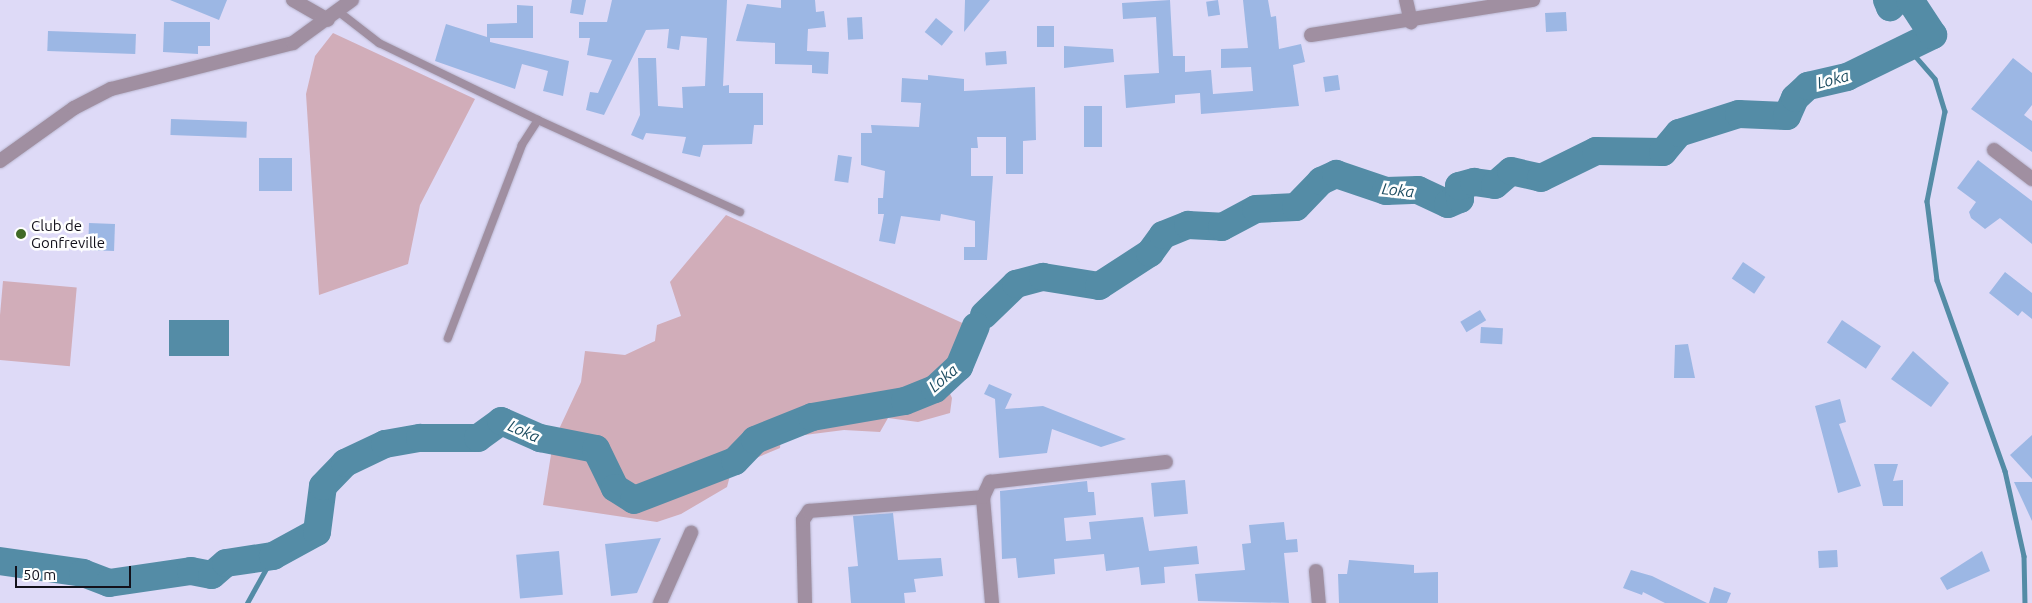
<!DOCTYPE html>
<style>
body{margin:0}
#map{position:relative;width:2032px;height:603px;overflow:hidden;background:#dedaf7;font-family:Ubuntu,sans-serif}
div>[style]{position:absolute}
.green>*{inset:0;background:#d1adb9;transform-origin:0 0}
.water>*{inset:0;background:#548ca6;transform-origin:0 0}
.stream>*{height:4.5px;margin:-2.25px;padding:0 2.25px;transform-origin:2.25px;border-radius:2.25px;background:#548ca6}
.river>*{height:28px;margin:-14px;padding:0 14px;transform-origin:14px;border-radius:14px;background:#548ca6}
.building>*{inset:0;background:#9cb7e4;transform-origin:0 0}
.roads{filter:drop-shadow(0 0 1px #b9b6cf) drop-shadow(0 0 1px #b9b6cf)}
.service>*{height:8px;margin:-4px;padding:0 4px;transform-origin:4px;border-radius:4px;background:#a08fa1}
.minor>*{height:14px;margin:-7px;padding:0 7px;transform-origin:7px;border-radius:7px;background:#a08fa1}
.dots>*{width:14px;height:14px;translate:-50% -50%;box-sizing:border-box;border:2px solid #fff;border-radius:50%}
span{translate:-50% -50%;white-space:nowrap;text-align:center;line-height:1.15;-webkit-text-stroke:5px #fff;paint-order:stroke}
.poi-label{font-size:15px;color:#13111b}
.left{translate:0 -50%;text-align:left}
.water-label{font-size:16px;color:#1f4e62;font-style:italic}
.scale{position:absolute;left:15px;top:566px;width:116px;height:22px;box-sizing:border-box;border:2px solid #13111b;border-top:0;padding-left:6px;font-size:15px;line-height:18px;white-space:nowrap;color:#13111b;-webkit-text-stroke:4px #fff;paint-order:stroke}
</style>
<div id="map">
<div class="green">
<div style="clip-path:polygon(333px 33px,475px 99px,420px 205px,408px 264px,319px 295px,306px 94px,315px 56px)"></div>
<div style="clip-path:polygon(726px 215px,969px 326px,944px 381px,952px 398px,950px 413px,918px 422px,888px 418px,880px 432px,844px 430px,781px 438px,780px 448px,732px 468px,727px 487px,681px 514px,657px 522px,543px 505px,553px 442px,581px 382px,585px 351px,625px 355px,655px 341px,657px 325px,681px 316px,670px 282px)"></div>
<div style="left:3px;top:281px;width:74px;height:79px;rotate:5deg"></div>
</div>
<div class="water">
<div style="left:169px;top:320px;width:60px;height:36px"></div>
</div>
<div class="stream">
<div style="left:1910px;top:50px;width:38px;rotate:49deg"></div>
<div style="left:1935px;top:79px;width:34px;rotate:73deg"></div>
<div style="left:1945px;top:111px;width:92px;rotate:101.3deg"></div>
<div style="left:1927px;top:201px;width:80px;rotate:82.8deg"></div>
<div style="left:1937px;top:280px;width:203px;rotate:70.4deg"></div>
<div style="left:2005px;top:471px;width:87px;rotate:77.4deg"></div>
<div style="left:2024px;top:556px;width:47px;rotate:88.8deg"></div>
<div style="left:247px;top:603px;width:54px;rotate:-61deg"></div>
</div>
<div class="river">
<div style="left:1887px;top:0;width:8px;rotate:67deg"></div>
<div style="left:1890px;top:7px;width:11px;rotate:-41deg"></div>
<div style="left:984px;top:315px;width:45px;rotate:-44.1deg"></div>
<div style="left:1016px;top:284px;width:28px;rotate:-15deg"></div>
<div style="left:1043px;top:277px;width:57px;rotate:9.1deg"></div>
<div style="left:1099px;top:286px;width:61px;rotate:-32.9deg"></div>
<div style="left:1150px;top:253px;width:22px;rotate:-54deg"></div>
<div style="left:1163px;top:235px;width:27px;rotate:-22deg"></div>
<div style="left:1188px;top:225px;width:34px;rotate:3deg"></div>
<div style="left:1222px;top:227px;width:38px;rotate:-28deg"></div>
<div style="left:1256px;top:209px;width:40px;rotate:-2.9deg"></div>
<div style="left:1296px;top:207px;width:36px;rotate:-46deg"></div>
<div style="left:1321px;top:181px;width:17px;rotate:-25deg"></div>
<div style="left:1336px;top:174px;width:53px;rotate:18.8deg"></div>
<div style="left:1386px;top:191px;width:32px;rotate:-2deg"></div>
<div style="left:1418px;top:190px;width:33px;rotate:25deg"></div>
<div style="left:1448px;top:204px;width:13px;rotate:-23deg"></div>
<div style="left:1460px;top:199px;width:13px;rotate:-94deg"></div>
<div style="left:1459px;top:186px;width:16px;rotate:-15deg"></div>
<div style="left:1474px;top:182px;width:21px;rotate:8deg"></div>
<div style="left:1495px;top:185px;width:21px;rotate:-41deg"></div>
<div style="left:1511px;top:171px;width:31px;rotate:13deg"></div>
<div style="left:1541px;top:178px;width:61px;rotate:-26.1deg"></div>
<div style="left:1596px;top:151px;width:67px;rotate:0.9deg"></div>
<div style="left:1663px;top:152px;width:25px;rotate:-50deg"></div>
<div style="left:1679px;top:133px;width:63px;rotate:-17.6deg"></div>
<div style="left:1739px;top:114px;width:48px;rotate:2.4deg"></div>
<div style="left:1787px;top:116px;width:20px;rotate:-66deg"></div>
<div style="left:1795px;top:98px;width:18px;rotate:-43deg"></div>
<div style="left:1808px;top:86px;width:40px;rotate:-13deg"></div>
<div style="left:1847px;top:77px;width:96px;rotate:-26deg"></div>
<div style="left:1933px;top:35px;width:42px;rotate:-123.3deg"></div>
<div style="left:0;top:561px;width:84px;rotate:8.2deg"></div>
<div style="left:83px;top:573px;width:28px;rotate:21deg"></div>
<div style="left:109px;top:583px;width:83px;rotate:-8.3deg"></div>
<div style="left:191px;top:571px;width:21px;rotate:11deg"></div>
<div style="left:212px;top:575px;width:18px;rotate:-41deg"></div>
<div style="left:226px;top:563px;width:48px;rotate:-8.5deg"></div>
<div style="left:273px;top:556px;width:50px;rotate:-28.6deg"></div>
<div style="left:317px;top:532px;width:46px;rotate:-82.6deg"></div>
<div style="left:323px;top:486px;width:32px;rotate:-46deg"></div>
<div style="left:345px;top:463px;width:44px;rotate:-25.4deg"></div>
<div style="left:385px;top:444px;width:36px;rotate:-10deg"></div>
<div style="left:420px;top:438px;width:58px"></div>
<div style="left:478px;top:438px;width:29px;rotate:-36deg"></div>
<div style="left:501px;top:421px;width:43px;rotate:23.6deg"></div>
<div style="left:540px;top:438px;width:57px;rotate:11.1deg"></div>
<div style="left:596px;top:449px;width:43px;rotate:64deg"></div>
<div style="left:615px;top:488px;width:22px;rotate:32deg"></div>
<div style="left:634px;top:500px;width:108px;rotate:-21.1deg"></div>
<div style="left:735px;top:461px;width:29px;rotate:-46deg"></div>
<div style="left:755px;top:440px;width:61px;rotate:-22deg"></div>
<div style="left:812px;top:417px;width:94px;rotate:-9.8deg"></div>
<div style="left:905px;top:401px;width:32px;rotate:-22deg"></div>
<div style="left:935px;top:389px;width:33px;rotate:-43deg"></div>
<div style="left:959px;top:367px;width:44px;rotate:-67.5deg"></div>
</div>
<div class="building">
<div style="clip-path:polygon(170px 0,227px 0,219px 20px)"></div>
<div style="clip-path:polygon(572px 0,586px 0,583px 15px,570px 13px)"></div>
<div style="clip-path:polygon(612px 0,727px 0,723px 86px,729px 85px,729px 93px,763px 93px,763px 125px,754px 125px,752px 144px,703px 145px,700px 157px,682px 153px,686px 137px,646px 133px,643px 140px,631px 135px,640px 115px,638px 58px,656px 58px,658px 106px,683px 108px,682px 87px,705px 86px,707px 38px,681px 36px,679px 50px,667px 48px,669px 29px,646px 30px,604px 115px,586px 110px,590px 92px,598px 93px,612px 60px,587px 55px,590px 38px,579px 38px,579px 22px,607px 22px)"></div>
<div style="clip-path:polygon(781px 0,815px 0,816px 12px,824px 11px,826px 27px,808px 29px,807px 51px,829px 52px,828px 74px,812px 73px,812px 65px,775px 64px,775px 43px,736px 41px,747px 4px,781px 8px)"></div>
<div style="clip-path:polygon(965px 0,990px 0,964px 32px)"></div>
<div style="clip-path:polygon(1170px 0,1173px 56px,1185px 56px,1185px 72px,1211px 70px,1213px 94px,1253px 91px,1251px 67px,1221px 68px,1221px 49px,1248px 48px,1243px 0,1268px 0,1271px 17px,1276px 16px,1279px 49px,1301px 44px,1305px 62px,1293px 65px,1299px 106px,1201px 114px,1200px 93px,1175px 95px,1175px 103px,1126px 108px,1124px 75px,1159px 73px,1156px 17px,1123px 19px,1122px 3px)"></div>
<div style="left:1218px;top:0;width:15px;height:12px;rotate:82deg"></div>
<div style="clip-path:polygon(517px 5px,533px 6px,533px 38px,490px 38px,490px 42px,569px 61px,563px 96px,543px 91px,548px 71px,522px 64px,515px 89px,435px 61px,446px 24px,487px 37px,487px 24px,517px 23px)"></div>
<div style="left:1566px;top:12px;width:19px;height:21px;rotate:87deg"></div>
<div style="left:862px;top:17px;width:22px;height:15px;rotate:87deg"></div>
<div style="left:936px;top:18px;width:22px;height:18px;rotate:39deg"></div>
<div style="clip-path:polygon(164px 22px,210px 22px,210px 46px,198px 46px,198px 54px,163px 52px)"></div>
<div style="left:1037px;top:26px;width:17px;height:21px"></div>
<div style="left:48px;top:31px;width:88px;height:20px;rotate:2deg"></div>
<div style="clip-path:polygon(1064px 46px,1113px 49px,1114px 62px,1064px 68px)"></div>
<div style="left:1006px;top:51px;width:13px;height:21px;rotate:86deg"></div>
<div style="clip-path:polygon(2013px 58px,2032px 73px,2032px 105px,2024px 115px,2032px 121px,2032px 152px,1971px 109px)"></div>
<div style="clip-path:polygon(928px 75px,964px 79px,964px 91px,1035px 87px,1036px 140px,1023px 141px,1023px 174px,1006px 174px,1006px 137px,977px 137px,978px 148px,971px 148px,971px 176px,993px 176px,987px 260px,964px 260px,964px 247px,975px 247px,975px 221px,941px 214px,940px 221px,901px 216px,895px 244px,879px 241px,884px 214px,878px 214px,878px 198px,883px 198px,885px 171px,861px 165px,861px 133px,872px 133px,871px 125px,919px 127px,921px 103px,901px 102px,902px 78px,928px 80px)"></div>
<div style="left:1338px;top:75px;width:15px;height:15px;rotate:82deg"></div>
<div style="left:1084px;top:106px;width:18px;height:41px"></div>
<div style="left:171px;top:119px;width:76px;height:16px;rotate:2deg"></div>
<div style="left:838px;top:155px;width:14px;height:26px;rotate:8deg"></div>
<div style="left:259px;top:158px;width:33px;height:33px"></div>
<div style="clip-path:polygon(1978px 160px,2032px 201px,2032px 244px,2000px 218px,1985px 229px,1971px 218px,1969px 212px,1976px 202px,1957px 188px)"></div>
<div style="left:89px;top:223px;width:26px;height:27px;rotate:2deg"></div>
<div style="left:1743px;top:262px;width:27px;height:20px;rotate:34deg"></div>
<div style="clip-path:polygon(2005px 272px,2032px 293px,2032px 319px,2022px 311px,2018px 316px,1989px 293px)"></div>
<div style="left:1480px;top:310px;width:12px;height:23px;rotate:59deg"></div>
<div style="left:1842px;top:320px;width:47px;height:27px;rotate:34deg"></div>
<div style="left:1481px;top:327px;width:22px;height:16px;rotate:3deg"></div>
<div style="clip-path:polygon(1688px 344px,1695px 378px,1674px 378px,1675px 345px)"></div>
<div style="clip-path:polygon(1913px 351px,1949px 383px,1931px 407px,1891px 379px)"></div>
<div style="clip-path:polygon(989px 384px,1012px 394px,1005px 409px,1043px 406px,1126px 439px,1101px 447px,1052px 429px,1047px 453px,999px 458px,995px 399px,984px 394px)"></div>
<div style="clip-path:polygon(1840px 399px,1846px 422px,1839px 424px,1861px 486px,1838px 493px,1815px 406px)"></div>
<div style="clip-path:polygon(2032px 435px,2032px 479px,2010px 455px)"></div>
<div style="clip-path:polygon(1874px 464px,1898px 464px,1893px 481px,1903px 480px,1903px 506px,1883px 506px)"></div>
<div style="left:1185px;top:480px;width:34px;height:34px;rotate:85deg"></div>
<div style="clip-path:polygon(1087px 481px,1088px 492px,1094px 492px,1096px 515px,1064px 518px,1066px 541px,1091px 539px,1089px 522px,1143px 517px,1149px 551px,1197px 546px,1199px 564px,1164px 567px,1165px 583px,1141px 585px,1139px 567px,1106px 571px,1104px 554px,1054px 559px,1055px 574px,1018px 578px,1016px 558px,1002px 559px,1000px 491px)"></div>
<div style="clip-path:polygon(2014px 482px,2032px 482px,2032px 521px)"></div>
<div style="clip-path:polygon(893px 513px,898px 560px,941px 558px,943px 576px,914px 579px,916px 592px,904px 593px,905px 603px,851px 603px,848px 567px,858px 566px,853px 516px)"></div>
<div style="clip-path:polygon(1284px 522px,1286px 540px,1297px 539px,1298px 552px,1284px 553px,1289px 603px,1198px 601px,1195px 574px,1245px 570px,1242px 544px,1251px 543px,1249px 525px)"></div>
<div style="clip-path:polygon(661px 538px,637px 593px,611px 596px,605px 544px)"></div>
<div style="left:1837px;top:550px;width:17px;height:19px;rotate:87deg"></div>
<div style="left:559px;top:551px;width:44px;height:43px;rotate:85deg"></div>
<div style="clip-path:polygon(1982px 551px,1990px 571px,1947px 590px,1940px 578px)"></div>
<div style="clip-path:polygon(1349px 560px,1414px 565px,1414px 573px,1438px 572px,1438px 603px,1339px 603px,1338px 574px,1347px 574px)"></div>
<div style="clip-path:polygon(1631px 570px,1652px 576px,1707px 603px,1665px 603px,1643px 592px,1642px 595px,1623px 588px)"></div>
<div style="clip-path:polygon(1714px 587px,1731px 593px,1727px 603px,1709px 603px)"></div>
</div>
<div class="roads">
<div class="service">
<div style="left:339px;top:12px;width:51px;rotate:37.8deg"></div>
<div style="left:379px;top:43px;width:177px;rotate:25.8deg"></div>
<div style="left:538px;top:120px;width:30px;rotate:123deg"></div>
<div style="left:522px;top:145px;width:207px;rotate:111deg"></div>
<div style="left:538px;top:120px;width:222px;rotate:24.5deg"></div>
</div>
<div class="minor">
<div style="left:293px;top:0;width:40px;rotate:29.7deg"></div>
<div style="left:1406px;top:0;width:23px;rotate:77deg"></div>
<div style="left:1311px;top:35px;width:225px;rotate:-9deg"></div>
<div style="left:1994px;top:150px;width:48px;rotate:37.3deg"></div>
<div style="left:0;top:161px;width:91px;rotate:-35.6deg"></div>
<div style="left:74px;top:108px;width:42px;rotate:-27.2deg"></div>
<div style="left:111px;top:89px;width:188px;rotate:-14.2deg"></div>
<div style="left:293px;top:43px;width:73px;rotate:-36.1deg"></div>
<div style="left:1316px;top:571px;width:32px;rotate:85deg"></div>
<div style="left:660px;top:603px;width:77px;rotate:-66.1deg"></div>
<div style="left:805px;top:603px;width:83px;rotate:-91.4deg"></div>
<div style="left:803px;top:520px;width:11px;rotate:-56deg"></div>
<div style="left:809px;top:511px;width:175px;rotate:-4.6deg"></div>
<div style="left:992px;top:603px;width:106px;rotate:-94.9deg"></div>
<div style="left:983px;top:497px;width:17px;rotate:-65deg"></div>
<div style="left:990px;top:482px;width:177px;rotate:-6.5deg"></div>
</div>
</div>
<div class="dots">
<div style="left:21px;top:234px;background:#416a26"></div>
</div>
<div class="poi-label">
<span class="left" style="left:31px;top:234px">Club de<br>Gonfreville</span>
</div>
<div class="water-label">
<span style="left:1833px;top:79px;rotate:-15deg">Loka</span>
<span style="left:1398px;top:190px;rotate:6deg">Loka</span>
<span style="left:943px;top:378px;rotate:-41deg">Loka</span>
<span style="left:524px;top:431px;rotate:24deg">Loka</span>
</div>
<div class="scale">50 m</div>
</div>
